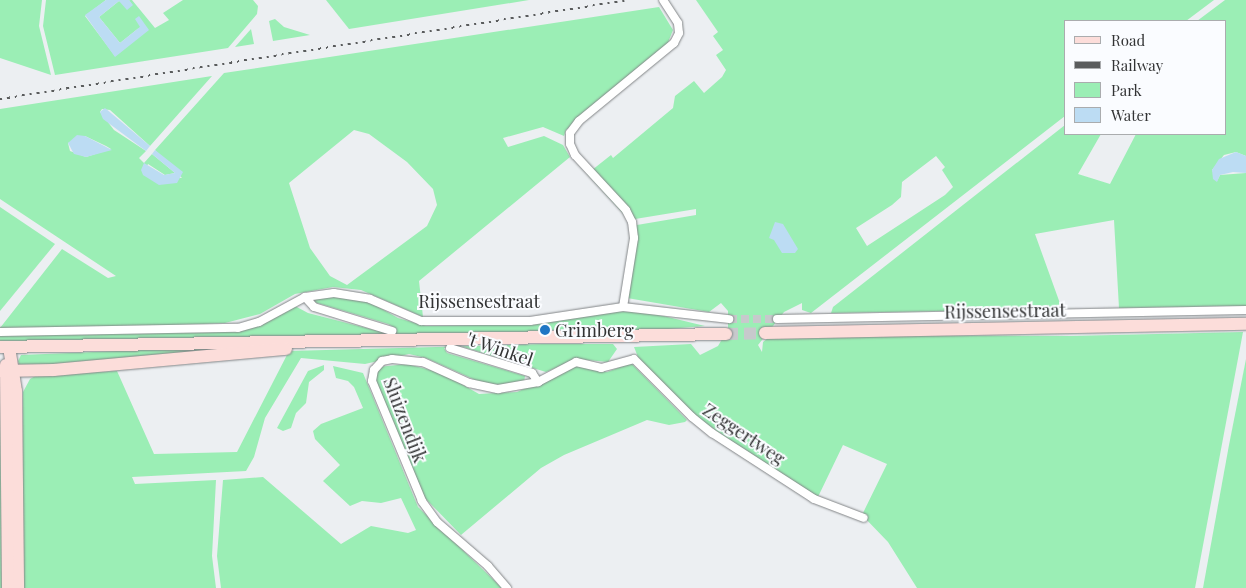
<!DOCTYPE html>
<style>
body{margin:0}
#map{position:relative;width:1246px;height:588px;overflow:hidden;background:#eceff2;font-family:"Playfair Display",serif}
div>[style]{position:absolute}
.green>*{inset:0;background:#9beeb5}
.water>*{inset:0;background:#bcdcf3}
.street-tunnel>*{height:8px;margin-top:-4px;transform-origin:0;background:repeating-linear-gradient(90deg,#c7c9cc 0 8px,transparent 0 12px)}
.primary-tunnel>*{height:12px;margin-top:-6px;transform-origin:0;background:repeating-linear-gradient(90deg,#c7c9cc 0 12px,transparent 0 18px)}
.roads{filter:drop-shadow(0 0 1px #828587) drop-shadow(0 0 1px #828587)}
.street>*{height:8px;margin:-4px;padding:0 4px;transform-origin:4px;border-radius:4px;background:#fff}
.primary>*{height:12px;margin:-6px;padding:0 6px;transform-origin:6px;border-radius:6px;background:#fcddda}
.rail>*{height:2px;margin-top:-1px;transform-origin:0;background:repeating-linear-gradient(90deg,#5a5c5d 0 2.5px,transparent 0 7.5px)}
.dots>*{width:14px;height:14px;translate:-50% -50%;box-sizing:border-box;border:2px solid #fafcff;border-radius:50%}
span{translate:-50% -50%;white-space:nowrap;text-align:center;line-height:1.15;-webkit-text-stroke:4px #fafcff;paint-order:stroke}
.street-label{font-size:18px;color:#323334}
.poi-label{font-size:18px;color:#323334}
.left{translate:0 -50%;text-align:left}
.legend{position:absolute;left:1064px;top:20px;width:162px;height:115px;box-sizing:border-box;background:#fafcff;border:1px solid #aaacae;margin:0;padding:6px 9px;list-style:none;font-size:15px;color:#323334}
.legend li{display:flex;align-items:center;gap:10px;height:25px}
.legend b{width:25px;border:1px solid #aaacae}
</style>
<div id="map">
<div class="green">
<div style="clip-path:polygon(0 0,42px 0,39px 26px,51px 75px,0 58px)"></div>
<div style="clip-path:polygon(46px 0,106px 0,85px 16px,115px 56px,140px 27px,120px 43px,99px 17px,119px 1px,132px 5px,129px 0,132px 0,155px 28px,169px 20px,163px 13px,183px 0,253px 0,258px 6px,257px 14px,228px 48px,55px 75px,43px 26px)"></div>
<div style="clip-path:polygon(326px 0,529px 0,349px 29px)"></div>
<div style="clip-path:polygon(evenodd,696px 0,1214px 0,1186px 21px,1065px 21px,1065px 116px,811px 313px,802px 310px,802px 303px,784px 312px,758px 345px,762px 352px,763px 342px,772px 335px,1071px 336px,1243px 332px,1195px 588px,917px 588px,888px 542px,862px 515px,887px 464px,843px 445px,817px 499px,689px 412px,638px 357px,634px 347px,691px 344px,700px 355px,718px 346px,728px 329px,728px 311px,721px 303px,709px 312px,627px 298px,631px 226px,696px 215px,696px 209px,629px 220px,587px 174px,611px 155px,613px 158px,673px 108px,675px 96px,694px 81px,704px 93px,722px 77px,726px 70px,716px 55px,723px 50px,713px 36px,718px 32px,696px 0,936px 156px,945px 167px,942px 170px,953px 187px,945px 195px,867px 246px,856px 228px,892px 205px,901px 197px,902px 182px,936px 156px)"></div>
<div style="clip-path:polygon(1225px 0,1246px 0,1246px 156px,1236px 152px,1224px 155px,1212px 170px,1217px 181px,1220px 175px,1246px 173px,1246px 306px,1119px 308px,1114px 220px,1035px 234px,1062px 309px,831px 313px,833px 307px,1065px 125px,1065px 134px,1101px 134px,1078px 174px,1110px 184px,1136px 134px,1225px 134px,1225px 21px,1197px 21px)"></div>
<div style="clip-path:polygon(evenodd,659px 7px,673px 30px,667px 45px,566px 130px,564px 136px,543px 127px,503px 138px,508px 147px,544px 136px,563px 145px,570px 157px,419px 281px,423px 317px,361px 290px,333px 287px,295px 294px,260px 314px,225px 323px,117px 328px,0 328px,62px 249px,108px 278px,116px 276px,0 199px,0 109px,212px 76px,150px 146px,110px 110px,102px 109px,100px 112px,114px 130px,146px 151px,139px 158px,144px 163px,152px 154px,175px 173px,165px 175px,148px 164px,143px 175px,182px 178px,155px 150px,224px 73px,659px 7px,354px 130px,369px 134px,407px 162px,433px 189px,437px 205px,427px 226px,347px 285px,330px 276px,310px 248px,289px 183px,354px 130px,659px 7px,85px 136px,106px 146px,111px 149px,86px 157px,70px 151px,68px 143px,85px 136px)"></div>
<div style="clip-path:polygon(275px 19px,284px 27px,310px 35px,273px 41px,269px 21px)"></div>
<div style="clip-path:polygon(251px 29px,254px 44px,235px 47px)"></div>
<div style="clip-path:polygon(0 207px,55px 244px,0 311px)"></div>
<div style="clip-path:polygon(333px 297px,368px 301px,398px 318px,426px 326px,544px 324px,544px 330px,524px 333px,0 344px,0 334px,229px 331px,293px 305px,308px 313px,378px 331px,397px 329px,388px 324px,314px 302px,316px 299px)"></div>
<div style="clip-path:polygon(610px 311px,647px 312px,705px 326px,644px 331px,546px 330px,545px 323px)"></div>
<div style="clip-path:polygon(332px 342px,20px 367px,18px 361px,21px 355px)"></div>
<div style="clip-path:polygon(542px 344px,613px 344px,617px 349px,608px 362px,576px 359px,546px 372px,460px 346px,444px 348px,447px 353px,525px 376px,524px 382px,503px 385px,482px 383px,426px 358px,409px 354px,365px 364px,301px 358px,265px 418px,254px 457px,246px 471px,132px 477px,135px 484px,216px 480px,212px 556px,216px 588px,21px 588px,23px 392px,30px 379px,37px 375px,117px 371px,154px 454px,237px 452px,289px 351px)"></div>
<div style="clip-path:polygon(1246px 359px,1246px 588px,1203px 588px,1229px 445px)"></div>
<div style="clip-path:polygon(631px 363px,687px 420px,685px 422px,669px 425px,647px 420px,564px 455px,541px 468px,461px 535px,422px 495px,375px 383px,378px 367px,407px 364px,442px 373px,479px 394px,517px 392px,575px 366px,607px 372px)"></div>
<div style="clip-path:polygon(324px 365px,324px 370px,309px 382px,306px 403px,296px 413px,291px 428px,283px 431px,277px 428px,308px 371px)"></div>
<div style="clip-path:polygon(333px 366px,363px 373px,418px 507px,502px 588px,221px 588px,217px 556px,223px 480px,263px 477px,341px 544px,371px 526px,408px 533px,416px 530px,401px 498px,381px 503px,362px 501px,350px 506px,323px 481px,340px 465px,315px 439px,313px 431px,321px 424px,363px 408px,354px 387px,348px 381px,336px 378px)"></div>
<div style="clip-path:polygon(0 387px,4px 588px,0 588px)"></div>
</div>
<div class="water">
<div style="clip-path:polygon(106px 0,129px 0,133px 5px,127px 10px,119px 1px,99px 17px,120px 43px,140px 27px,135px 19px,139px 16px,149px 30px,115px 57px,85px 15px)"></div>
<div style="clip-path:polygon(105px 108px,150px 146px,146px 151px,103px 119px,100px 112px)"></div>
<div style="clip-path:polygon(77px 135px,85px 136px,112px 150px,86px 157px,74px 154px,68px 143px)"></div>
<div style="clip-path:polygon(155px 150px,183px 172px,177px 183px,159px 185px,143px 175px,141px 170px,144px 163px,164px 175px,175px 173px,152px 154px)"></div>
<div style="clip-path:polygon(1236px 152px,1246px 156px,1246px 173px,1233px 172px,1220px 175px,1217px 182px,1213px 179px,1212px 170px,1219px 159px)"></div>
<div style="clip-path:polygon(775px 222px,783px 224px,798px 249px,795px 253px,782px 253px,774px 240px,769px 238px)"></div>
</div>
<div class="street-tunnel">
<div style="left:729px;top:319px;width:48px"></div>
</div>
<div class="primary-tunnel">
<div style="left:726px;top:334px;width:39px;rotate:-1deg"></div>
</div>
<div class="roads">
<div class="street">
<div style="left:305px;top:297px;width:13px;rotate:48deg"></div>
<div style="left:314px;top:307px;width:82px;rotate:17.1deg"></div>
<div style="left:623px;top:307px;width:70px;rotate:-80.9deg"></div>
<div style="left:634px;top:238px;width:16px;rotate:-97deg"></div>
<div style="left:632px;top:222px;width:13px;rotate:-117deg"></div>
<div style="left:626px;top:210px;width:75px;rotate:-132.8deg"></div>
<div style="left:575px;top:155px;width:12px;rotate:-114deg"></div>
<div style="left:570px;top:144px;width:11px;rotate:-90deg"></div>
<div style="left:570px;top:133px;width:15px;rotate:-53deg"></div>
<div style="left:579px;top:121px;width:123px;rotate:-39.4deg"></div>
<div style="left:674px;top:43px;width:11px;rotate:-63deg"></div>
<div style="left:679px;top:33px;width:10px;rotate:-96deg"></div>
<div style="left:678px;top:23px;width:27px;rotate:-123deg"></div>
<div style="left:777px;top:319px;width:469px;rotate:-1.1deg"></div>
<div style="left:0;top:332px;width:238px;rotate:-1deg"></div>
<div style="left:238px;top:328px;width:22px;rotate:-16deg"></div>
<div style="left:259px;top:322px;width:52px;rotate:-28.5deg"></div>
<div style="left:305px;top:297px;width:29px;rotate:-8deg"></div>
<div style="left:334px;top:293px;width:36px;rotate:9deg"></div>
<div style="left:370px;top:299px;width:56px;rotate:23.3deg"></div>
<div style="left:421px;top:321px;width:109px"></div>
<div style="left:530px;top:321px;width:94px;rotate:-8.6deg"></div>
<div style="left:623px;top:307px;width:107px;rotate:6.5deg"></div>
<div style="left:450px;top:348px;width:86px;rotate:17deg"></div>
<div style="left:532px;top:373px;width:11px;rotate:56deg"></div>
<div style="left:507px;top:588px;width:29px;rotate:-131deg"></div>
<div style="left:488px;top:566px;width:67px;rotate:-139.2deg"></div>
<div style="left:437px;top:522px;width:26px;rotate:-126deg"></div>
<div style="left:422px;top:501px;width:130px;rotate:-112.6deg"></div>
<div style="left:372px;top:381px;width:11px;rotate:-80deg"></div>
<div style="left:374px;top:370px;width:12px;rotate:-48deg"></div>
<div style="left:382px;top:361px;width:10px;rotate:-11deg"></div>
<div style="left:392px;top:359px;width:31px;rotate:6deg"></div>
<div style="left:423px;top:362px;width:51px;rotate:24.5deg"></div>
<div style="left:469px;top:383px;width:30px;rotate:12deg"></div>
<div style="left:498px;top:389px;width:41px;rotate:-9.9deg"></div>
<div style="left:538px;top:382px;width:43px;rotate:-27.8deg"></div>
<div style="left:576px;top:362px;width:26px;rotate:13deg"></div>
<div style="left:601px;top:368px;width:34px;rotate:-15deg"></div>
<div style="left:634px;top:359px;width:82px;rotate:45deg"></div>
<div style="left:692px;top:417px;width:26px;rotate:39deg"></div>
<div style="left:712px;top:433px;width:121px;rotate:32.9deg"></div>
<div style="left:814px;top:499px;width:53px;rotate:20.8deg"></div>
</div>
<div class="primary">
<div style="left:765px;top:333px;width:481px;rotate:-1.1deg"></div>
<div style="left:0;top:347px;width:726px;rotate:-1.03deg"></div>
<div style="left:9px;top:347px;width:45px;rotate:81deg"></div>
<div style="left:16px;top:391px;width:197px;rotate:89.4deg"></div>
<div style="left:6px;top:365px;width:223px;rotate:89.5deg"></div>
<div style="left:0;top:371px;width:54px;rotate:-1.1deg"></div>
<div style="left:54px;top:370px;width:233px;rotate:-5.2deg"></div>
</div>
</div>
<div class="rail">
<div style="left:0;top:99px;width:636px;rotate:-8.96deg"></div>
</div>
<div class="dots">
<div style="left:545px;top:330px;background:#1f76c4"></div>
</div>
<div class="street-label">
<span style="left:479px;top:301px">Rijssensestraat</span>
<span style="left:1005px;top:311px;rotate:-1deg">Rijssensestraat</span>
<span style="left:500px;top:349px;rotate:19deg">'t Winkel</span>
<span style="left:405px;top:420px;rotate:69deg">Sluizendijk</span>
<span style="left:744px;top:434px;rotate:34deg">Zeggertweg</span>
</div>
<div class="poi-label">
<span class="left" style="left:555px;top:330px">Grimberg</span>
</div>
<ul class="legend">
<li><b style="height:6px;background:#fcddda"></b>Road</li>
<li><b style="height:6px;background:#5a5c5d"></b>Railway</li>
<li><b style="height:14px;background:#9beeb5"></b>Park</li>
<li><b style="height:14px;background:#bcdcf3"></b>Water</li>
</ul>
</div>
